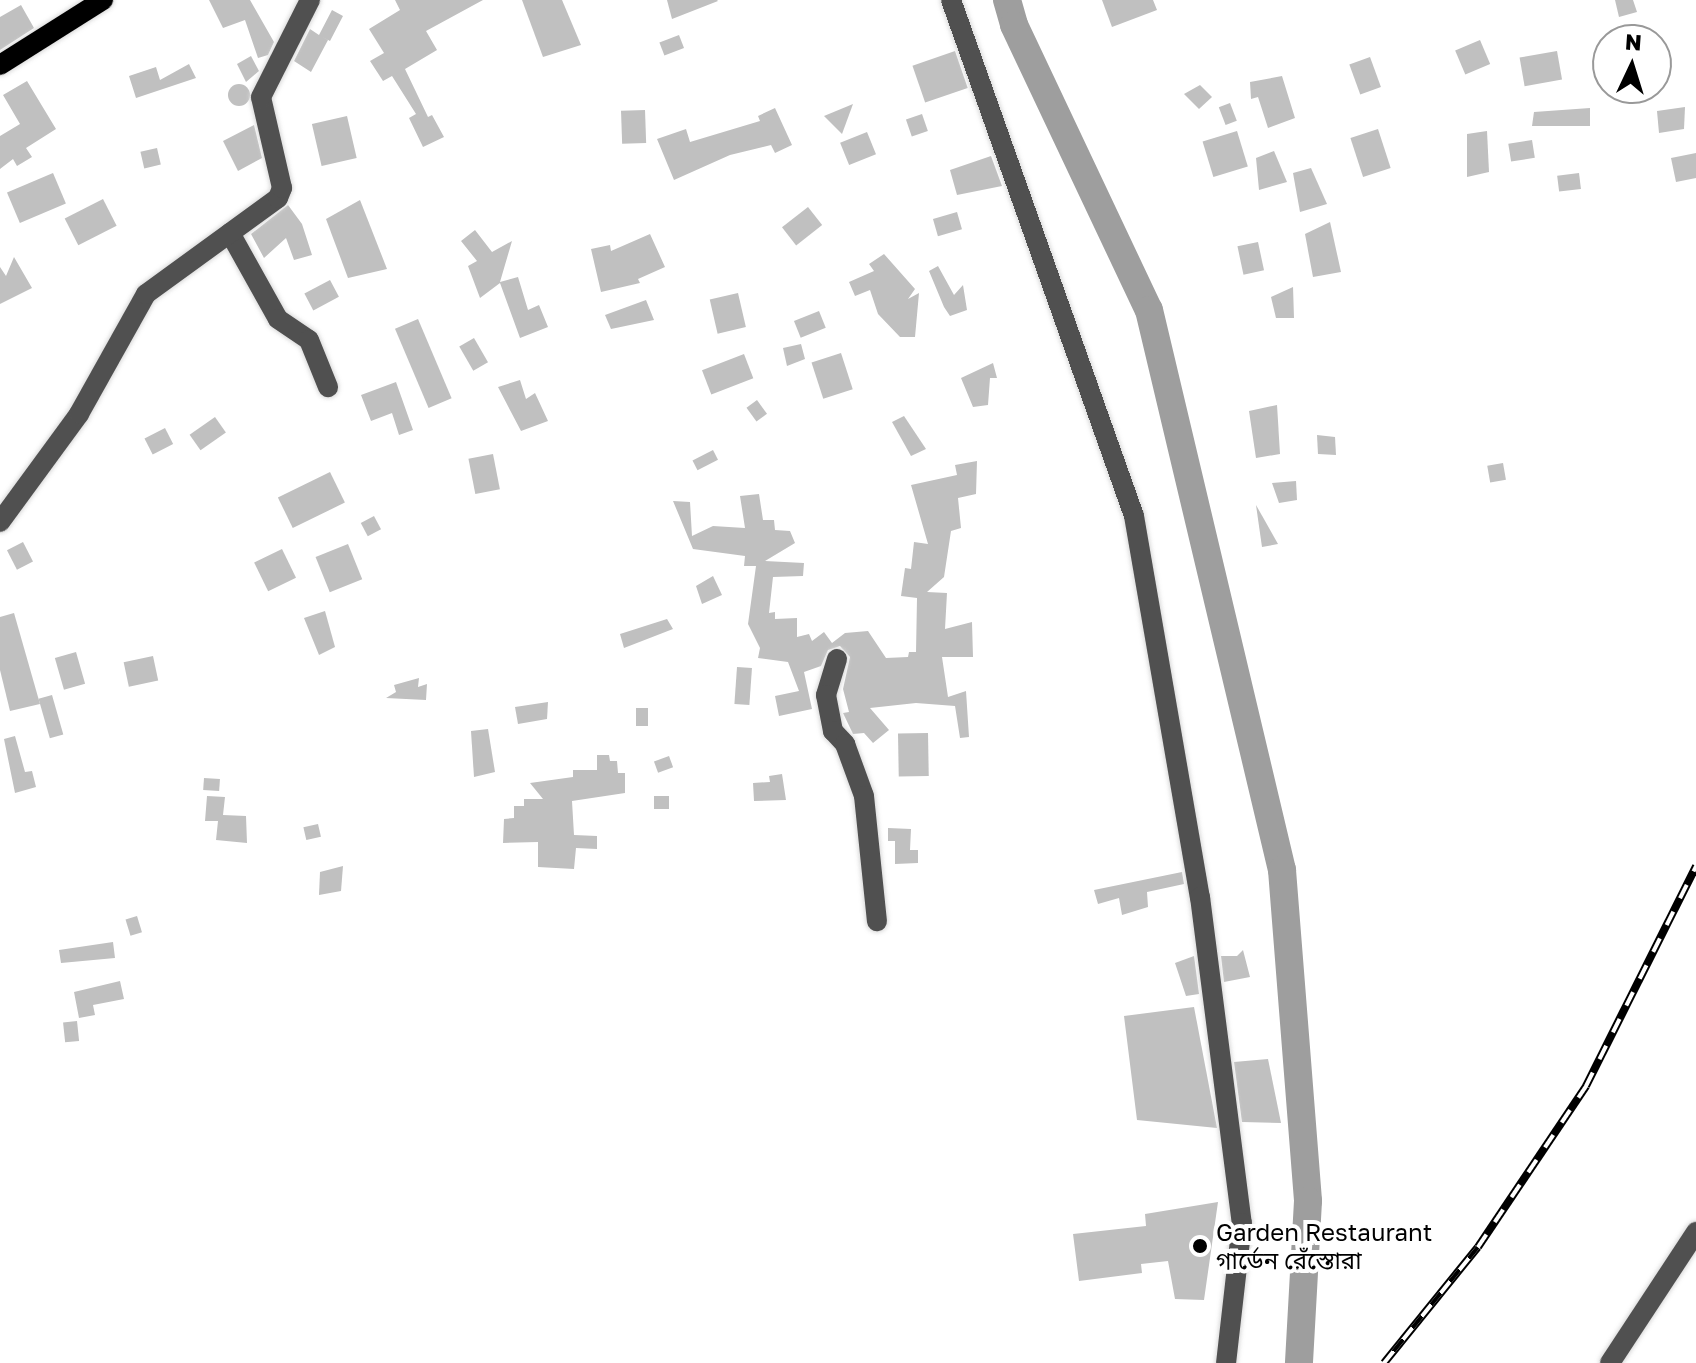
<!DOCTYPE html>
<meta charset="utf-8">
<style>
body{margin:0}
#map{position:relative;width:1696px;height:1363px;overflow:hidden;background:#fff;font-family:"Golos Text","Noto Sans Bengali",sans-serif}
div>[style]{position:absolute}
.river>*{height:28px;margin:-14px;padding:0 14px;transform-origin:14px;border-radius:14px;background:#9e9e9e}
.building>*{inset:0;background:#c0c0c0;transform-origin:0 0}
.round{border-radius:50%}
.roads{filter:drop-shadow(0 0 2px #dbdbdb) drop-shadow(0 0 2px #dbdbdb)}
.minor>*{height:20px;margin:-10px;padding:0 10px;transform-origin:10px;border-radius:10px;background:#505050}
.major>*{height:20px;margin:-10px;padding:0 10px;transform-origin:10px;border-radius:10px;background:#000}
.rail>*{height:8px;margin-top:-4px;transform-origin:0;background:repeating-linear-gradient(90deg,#fff 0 15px,#000 0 30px);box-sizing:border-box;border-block:2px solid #000}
.dots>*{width:22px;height:22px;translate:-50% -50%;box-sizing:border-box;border:4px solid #fff;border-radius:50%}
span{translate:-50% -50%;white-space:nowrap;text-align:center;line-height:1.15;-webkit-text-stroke:8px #fff;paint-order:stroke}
.poi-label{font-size:24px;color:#000}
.left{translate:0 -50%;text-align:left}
.north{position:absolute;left:1592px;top:24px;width:80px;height:80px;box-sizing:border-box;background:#fff;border:2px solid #999;border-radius:50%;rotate:4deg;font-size:22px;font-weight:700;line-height:32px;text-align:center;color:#000}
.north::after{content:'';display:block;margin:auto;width:28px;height:36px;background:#000;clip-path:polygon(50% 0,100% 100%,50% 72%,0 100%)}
</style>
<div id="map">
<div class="river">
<div style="left:1007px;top:0;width:26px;rotate:74deg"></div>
<div style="left:1014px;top:25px;width:315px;rotate:64.7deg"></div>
<div style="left:1149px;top:310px;width:576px;rotate:76.64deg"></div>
<div style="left:1282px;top:870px;width:332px;rotate:85.5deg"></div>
<div style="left:1308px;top:1201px;width:162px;rotate:93.2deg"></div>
</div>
<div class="building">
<div style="clip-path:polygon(209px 0,250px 0,274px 42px,268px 55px,258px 58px,245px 20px,223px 28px)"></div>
<div style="clip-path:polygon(395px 0,483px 0,426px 31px,437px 50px,405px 69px,428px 117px,432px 115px,444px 137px,423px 147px,409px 118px,416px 114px,392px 76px,383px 81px,370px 61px,384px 53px,369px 29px,400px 10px)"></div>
<div style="clip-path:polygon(522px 0,562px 0,581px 45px,543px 57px)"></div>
<div style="clip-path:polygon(667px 0,717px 0,718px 1px,672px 19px)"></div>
<div style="clip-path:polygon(1102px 0,1153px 0,1157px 10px,1112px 27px)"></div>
<div style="clip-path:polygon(1615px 0,1633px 0,1637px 12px,1619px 17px)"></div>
<div style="clip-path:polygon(21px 5px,34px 28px,0 50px,0 17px)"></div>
<div style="clip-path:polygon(332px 10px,343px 16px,330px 41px,321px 36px,328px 40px,311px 72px,294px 61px,310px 29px,319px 35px)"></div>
<div style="left:679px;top:35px;width:14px;height:21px;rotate:69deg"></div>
<div style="left:1480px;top:40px;width:26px;height:27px;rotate:67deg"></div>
<div style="left:955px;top:51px;width:39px;height:45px;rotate:71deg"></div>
<div style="left:1557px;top:51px;width:29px;height:38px;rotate:80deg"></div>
<div style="clip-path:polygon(251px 56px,259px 71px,246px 82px,237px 64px)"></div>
<div style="left:1370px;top:57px;width:32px;height:22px;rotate:70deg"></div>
<div style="clip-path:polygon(189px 64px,196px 78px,136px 98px,129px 76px,156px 67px,160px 80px)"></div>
<div style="clip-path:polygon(1282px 76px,1295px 118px,1268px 128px,1258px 97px,1251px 99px,1250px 82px)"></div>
<div style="clip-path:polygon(27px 81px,56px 129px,26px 148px,32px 157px,17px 166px,13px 159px,0 169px,0 136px,20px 124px,3px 95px)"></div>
<div class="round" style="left:228px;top:84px;width:22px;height:22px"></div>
<div style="clip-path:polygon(1200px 85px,1212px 97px,1199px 109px,1184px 94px)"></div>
<div style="left:1230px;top:103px;width:19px;height:12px;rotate:69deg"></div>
<div style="clip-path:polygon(853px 104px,842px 134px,824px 116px)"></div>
<div style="clip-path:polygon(1685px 107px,1684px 129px,1659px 133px,1657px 111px)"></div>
<div style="clip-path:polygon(775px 108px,792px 145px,775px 153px,771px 145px,730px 155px,674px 180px,657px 139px,686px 129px,690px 142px,760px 121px,758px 116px)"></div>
<div style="clip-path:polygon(1590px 108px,1590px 126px,1532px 126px,1534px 112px)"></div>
<div style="left:645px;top:110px;width:33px;height:24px;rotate:88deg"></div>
<div style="left:922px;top:114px;width:18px;height:17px;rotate:71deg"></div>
<div style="left:347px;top:116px;width:43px;height:36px;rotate:77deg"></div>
<div style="clip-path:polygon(254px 125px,262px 158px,238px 171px,223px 141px)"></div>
<div style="left:1378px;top:129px;width:41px;height:29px;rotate:72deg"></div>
<div style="left:1237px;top:131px;width:37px;height:36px;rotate:73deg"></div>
<div style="clip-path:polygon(1487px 131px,1489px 172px,1467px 177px,1467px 134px)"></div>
<div style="left:867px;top:132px;width:24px;height:29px;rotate:68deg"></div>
<div style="left:1532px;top:140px;width:18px;height:24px;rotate:81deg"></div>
<div style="left:157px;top:148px;width:17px;height:17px;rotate:77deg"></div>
<div style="clip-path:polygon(1274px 151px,1287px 182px,1259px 190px,1256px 158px)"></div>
<div style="clip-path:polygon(1696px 153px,1696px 178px,1676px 182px,1671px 158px)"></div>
<div style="clip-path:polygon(991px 156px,1002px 186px,957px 195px,950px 170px)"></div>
<div style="clip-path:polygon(1311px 168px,1327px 204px,1300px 212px,1293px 173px)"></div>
<div style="left:53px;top:173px;width:33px;height:50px;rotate:67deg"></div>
<div style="left:1579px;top:173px;width:16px;height:22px;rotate:83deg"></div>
<div style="left:103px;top:199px;width:30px;height:43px;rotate:63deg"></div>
<div style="clip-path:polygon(360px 200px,387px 269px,348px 278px,326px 219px)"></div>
<div style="clip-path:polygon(288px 205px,302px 224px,312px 255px,294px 260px,286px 238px,264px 258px,251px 234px)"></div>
<div style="left:808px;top:207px;width:23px;height:33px;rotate:52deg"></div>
<div style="left:957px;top:212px;width:18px;height:25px;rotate:74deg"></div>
<div style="clip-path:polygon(1330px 222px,1341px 272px,1313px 277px,1305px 234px)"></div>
<div style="clip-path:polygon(475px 230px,492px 252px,512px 241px,500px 282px,518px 277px,528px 310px,539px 305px,548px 327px,520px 338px,500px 283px,480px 298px,468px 266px,477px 261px,461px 241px)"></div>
<div style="clip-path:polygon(650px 234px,665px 267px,638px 279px,640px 283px,601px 292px,591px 249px,610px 245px,611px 251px)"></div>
<div style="left:1258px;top:242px;width:29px;height:21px;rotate:78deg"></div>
<div style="clip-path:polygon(884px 254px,915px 289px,908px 299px,919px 293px,915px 337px,900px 337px,878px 314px,870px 290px,855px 296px,849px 282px,874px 271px,869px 264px)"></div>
<div style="clip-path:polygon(14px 257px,32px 288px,0 304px,0 267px,6px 276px)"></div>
<div style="clip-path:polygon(938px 266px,954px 295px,963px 285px,967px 310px,950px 316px,944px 307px,929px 271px)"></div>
<div style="left:330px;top:280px;width:19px;height:29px;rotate:62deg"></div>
<div style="clip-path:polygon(1293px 287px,1294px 318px,1276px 318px,1271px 297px)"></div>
<div style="left:738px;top:293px;width:35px;height:29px;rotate:77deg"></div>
<div style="clip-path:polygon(646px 300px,654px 320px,611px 329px,605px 315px)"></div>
<div style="left:819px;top:311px;width:18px;height:27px;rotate:68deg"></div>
<div style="left:418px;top:319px;width:86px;height:25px;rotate:67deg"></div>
<div style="left:474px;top:338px;width:28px;height:17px;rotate:60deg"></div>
<div style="clip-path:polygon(801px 344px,805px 359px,787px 366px,783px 348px)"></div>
<div style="left:841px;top:353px;width:38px;height:31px;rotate:72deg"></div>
<div style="left:744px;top:354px;width:26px;height:45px;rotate:69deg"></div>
<div style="clip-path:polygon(993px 363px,997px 378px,990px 378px,988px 405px,973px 407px,961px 378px)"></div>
<div style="clip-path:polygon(520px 380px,526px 399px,535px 393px,548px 421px,521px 431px,498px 387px)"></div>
<div style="clip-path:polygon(396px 382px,413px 430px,399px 435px,392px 413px,371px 421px,361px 395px)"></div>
<div style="left:757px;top:400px;width:17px;height:13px;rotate:54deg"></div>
<div style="clip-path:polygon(1277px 405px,1280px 454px,1256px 458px,1249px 411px)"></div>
<div style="clip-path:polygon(904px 416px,926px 449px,911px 456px,892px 422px)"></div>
<div style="left:215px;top:417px;width:19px;height:31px;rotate:55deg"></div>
<div style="left:165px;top:428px;width:18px;height:23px;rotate:63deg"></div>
<div style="clip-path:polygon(1317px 435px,1335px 437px,1336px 455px,1318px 454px)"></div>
<div style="left:713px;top:450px;width:11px;height:23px;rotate:63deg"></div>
<div style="left:493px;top:454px;width:36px;height:25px;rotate:79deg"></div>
<div style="clip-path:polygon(977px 461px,976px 494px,958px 498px,961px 528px,951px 531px,944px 577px,927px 592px,947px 593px,945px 629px,972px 622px,973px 657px,942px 657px,948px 697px,966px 691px,969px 737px,960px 738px,955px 706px,916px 703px,870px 708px,889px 730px,873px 743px,864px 733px,853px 734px,843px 713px,849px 712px,843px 689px,850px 657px,840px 646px,828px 650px,821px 666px,804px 672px,812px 709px,779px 716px,775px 696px,799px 691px,788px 662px,758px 658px,760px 648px,748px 624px,756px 566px,744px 566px,745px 556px,693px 549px,673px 501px,690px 502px,692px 536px,713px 526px,745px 528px,740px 496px,759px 494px,763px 520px,774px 520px,775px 530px,790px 531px,795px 543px,765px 561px,804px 563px,803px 576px,773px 577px,769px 613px,775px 612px,775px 619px,797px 618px,797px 637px,809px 634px,812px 641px,824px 632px,832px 643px,845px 633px,868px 631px,886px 658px,908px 657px,909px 652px,916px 652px,917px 598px,901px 596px,905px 568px,911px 569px,914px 542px,928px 544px,911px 485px,957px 475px,955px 465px)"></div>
<div style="left:1503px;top:463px;width:17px;height:16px;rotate:80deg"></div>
<div style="left:330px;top:472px;width:34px;height:58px;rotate:64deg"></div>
<div style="clip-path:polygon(1296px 481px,1297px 500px,1279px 503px,1272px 483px)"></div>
<div style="clip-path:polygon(1256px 505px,1278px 544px,1262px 547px)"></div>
<div style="left:374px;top:516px;width:15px;height:15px;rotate:62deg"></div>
<div style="left:23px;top:542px;width:22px;height:18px;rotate:63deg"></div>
<div style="left:348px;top:544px;width:38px;height:35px;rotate:68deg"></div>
<div style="left:282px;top:549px;width:32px;height:31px;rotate:64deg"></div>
<div style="clip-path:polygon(713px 576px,722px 595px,702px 604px,696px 586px)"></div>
<div style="clip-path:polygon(325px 611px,335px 647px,319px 655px,304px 618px)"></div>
<div style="clip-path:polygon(14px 613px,40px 704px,10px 711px,0 670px,0 617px)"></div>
<div style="clip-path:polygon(667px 619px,673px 629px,624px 648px,620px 634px)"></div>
<div style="left:76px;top:652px;width:33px;height:22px;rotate:74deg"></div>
<div style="left:153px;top:656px;width:25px;height:30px;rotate:78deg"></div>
<div style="left:737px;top:667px;width:15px;height:37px;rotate:4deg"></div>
<div style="clip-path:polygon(419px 678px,418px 687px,427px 684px,426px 700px,386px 698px,396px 692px,394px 685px)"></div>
<div style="left:52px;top:695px;width:41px;height:14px;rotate:74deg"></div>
<div style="clip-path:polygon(548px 702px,547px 719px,518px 724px,515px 707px)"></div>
<div style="left:636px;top:708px;width:12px;height:18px"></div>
<div style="clip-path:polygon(488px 729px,495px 772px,474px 777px,471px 731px)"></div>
<div style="left:928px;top:733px;width:43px;height:30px;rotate:89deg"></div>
<div style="clip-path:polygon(15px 736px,25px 772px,32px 771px,36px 787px,15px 793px,4px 739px)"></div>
<div style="clip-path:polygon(597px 755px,609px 755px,610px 761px,617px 761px,618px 773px,625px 773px,625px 793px,572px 801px,574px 835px,597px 836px,597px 849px,576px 848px,574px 869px,538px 867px,538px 842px,503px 843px,504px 819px,514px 818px,514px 806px,524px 806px,524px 799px,543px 799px,530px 783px,573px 777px,573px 770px,597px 770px)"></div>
<div style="left:669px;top:756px;width:12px;height:16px;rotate:70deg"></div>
<div style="clip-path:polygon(782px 774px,786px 800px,754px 801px,753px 783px,770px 782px,769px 776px)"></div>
<div style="left:204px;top:778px;width:16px;height:12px;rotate:4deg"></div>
<div style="clip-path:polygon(207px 796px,225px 797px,223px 815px,246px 816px,247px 843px,216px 840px,218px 821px,205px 821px)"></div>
<div style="left:654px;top:796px;width:15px;height:13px"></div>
<div style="left:318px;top:824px;width:13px;height:15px;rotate:77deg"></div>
<div style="clip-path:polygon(888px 828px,911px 829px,910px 850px,918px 850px,918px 863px,895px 864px,895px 841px,888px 841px)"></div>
<div style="clip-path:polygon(343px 866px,341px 891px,319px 895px,320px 872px)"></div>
<div style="clip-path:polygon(1182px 872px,1184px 884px,1147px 892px,1148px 907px,1122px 915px,1119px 898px,1098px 904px,1094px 890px)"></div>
<div style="left:137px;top:916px;width:17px;height:12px;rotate:73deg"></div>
<div style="clip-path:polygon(113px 942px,115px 958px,61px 963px,59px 950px)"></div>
<div style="clip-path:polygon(1243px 950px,1250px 977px,1224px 982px,1221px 956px,1237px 956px)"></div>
<div style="clip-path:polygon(1194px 956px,1199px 994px,1186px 996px,1175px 963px)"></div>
<div style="clip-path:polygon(120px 981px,124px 999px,93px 1005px,95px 1015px,79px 1018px,74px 992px)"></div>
<div style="clip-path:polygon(1194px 1007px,1217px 1128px,1137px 1120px,1124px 1016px)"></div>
<div style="left:77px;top:1021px;width:20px;height:14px;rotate:84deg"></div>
<div style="clip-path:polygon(1268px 1059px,1281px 1123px,1242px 1122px,1234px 1062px)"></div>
<div style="clip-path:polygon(1218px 1202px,1204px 1300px,1175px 1299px,1168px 1261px,1141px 1264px,1142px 1273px,1079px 1281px,1073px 1234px,1146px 1226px,1145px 1214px)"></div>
</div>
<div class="roads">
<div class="minor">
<div style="left:951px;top:0;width:547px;rotate:70.47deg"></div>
<div style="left:1134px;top:516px;width:387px;rotate:80.2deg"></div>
<div style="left:1200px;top:897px;width:329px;rotate:82.7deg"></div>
<div style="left:1242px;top:1223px;width:141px;rotate:96.5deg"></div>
<div style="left:230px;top:233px;width:98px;rotate:60.8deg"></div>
<div style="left:278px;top:319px;width:37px;rotate:34deg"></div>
<div style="left:309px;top:340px;width:51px;rotate:68deg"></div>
<div style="left:0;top:522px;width:134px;rotate:-53.8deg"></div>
<div style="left:79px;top:414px;width:137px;rotate:-60.8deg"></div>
<div style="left:146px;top:294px;width:163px;rotate:-36deg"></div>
<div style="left:278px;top:198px;width:11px;rotate:-68deg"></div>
<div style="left:282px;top:188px;width:93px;rotate:-103deg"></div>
<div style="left:261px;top:97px;width:109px;rotate:-63.2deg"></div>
<div style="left:837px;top:659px;width:38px;rotate:107deg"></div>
<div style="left:826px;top:695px;width:37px;rotate:79deg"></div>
<div style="left:833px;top:731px;width:18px;rotate:47deg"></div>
<div style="left:845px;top:744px;width:55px;rotate:69.9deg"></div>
<div style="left:864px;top:796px;width:126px;rotate:84.1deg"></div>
<div style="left:1610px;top:1363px;width:157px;rotate:-56.7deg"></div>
</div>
<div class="major">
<div style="left:0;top:65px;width:122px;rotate:-32.3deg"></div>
</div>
</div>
<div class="rail">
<div style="left:1384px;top:1363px;width:149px;rotate:-51deg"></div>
<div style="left:1478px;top:1247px;width:194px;rotate:-56.1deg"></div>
<div style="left:1586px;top:1086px;width:246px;rotate:-63.4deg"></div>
</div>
<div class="dots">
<div style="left:1200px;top:1246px;background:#000"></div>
</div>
<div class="poi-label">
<span class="left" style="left:1216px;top:1246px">Garden Restaurant<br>গার্ডেন রেঁস্তোরা</span>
</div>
<div class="north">N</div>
</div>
